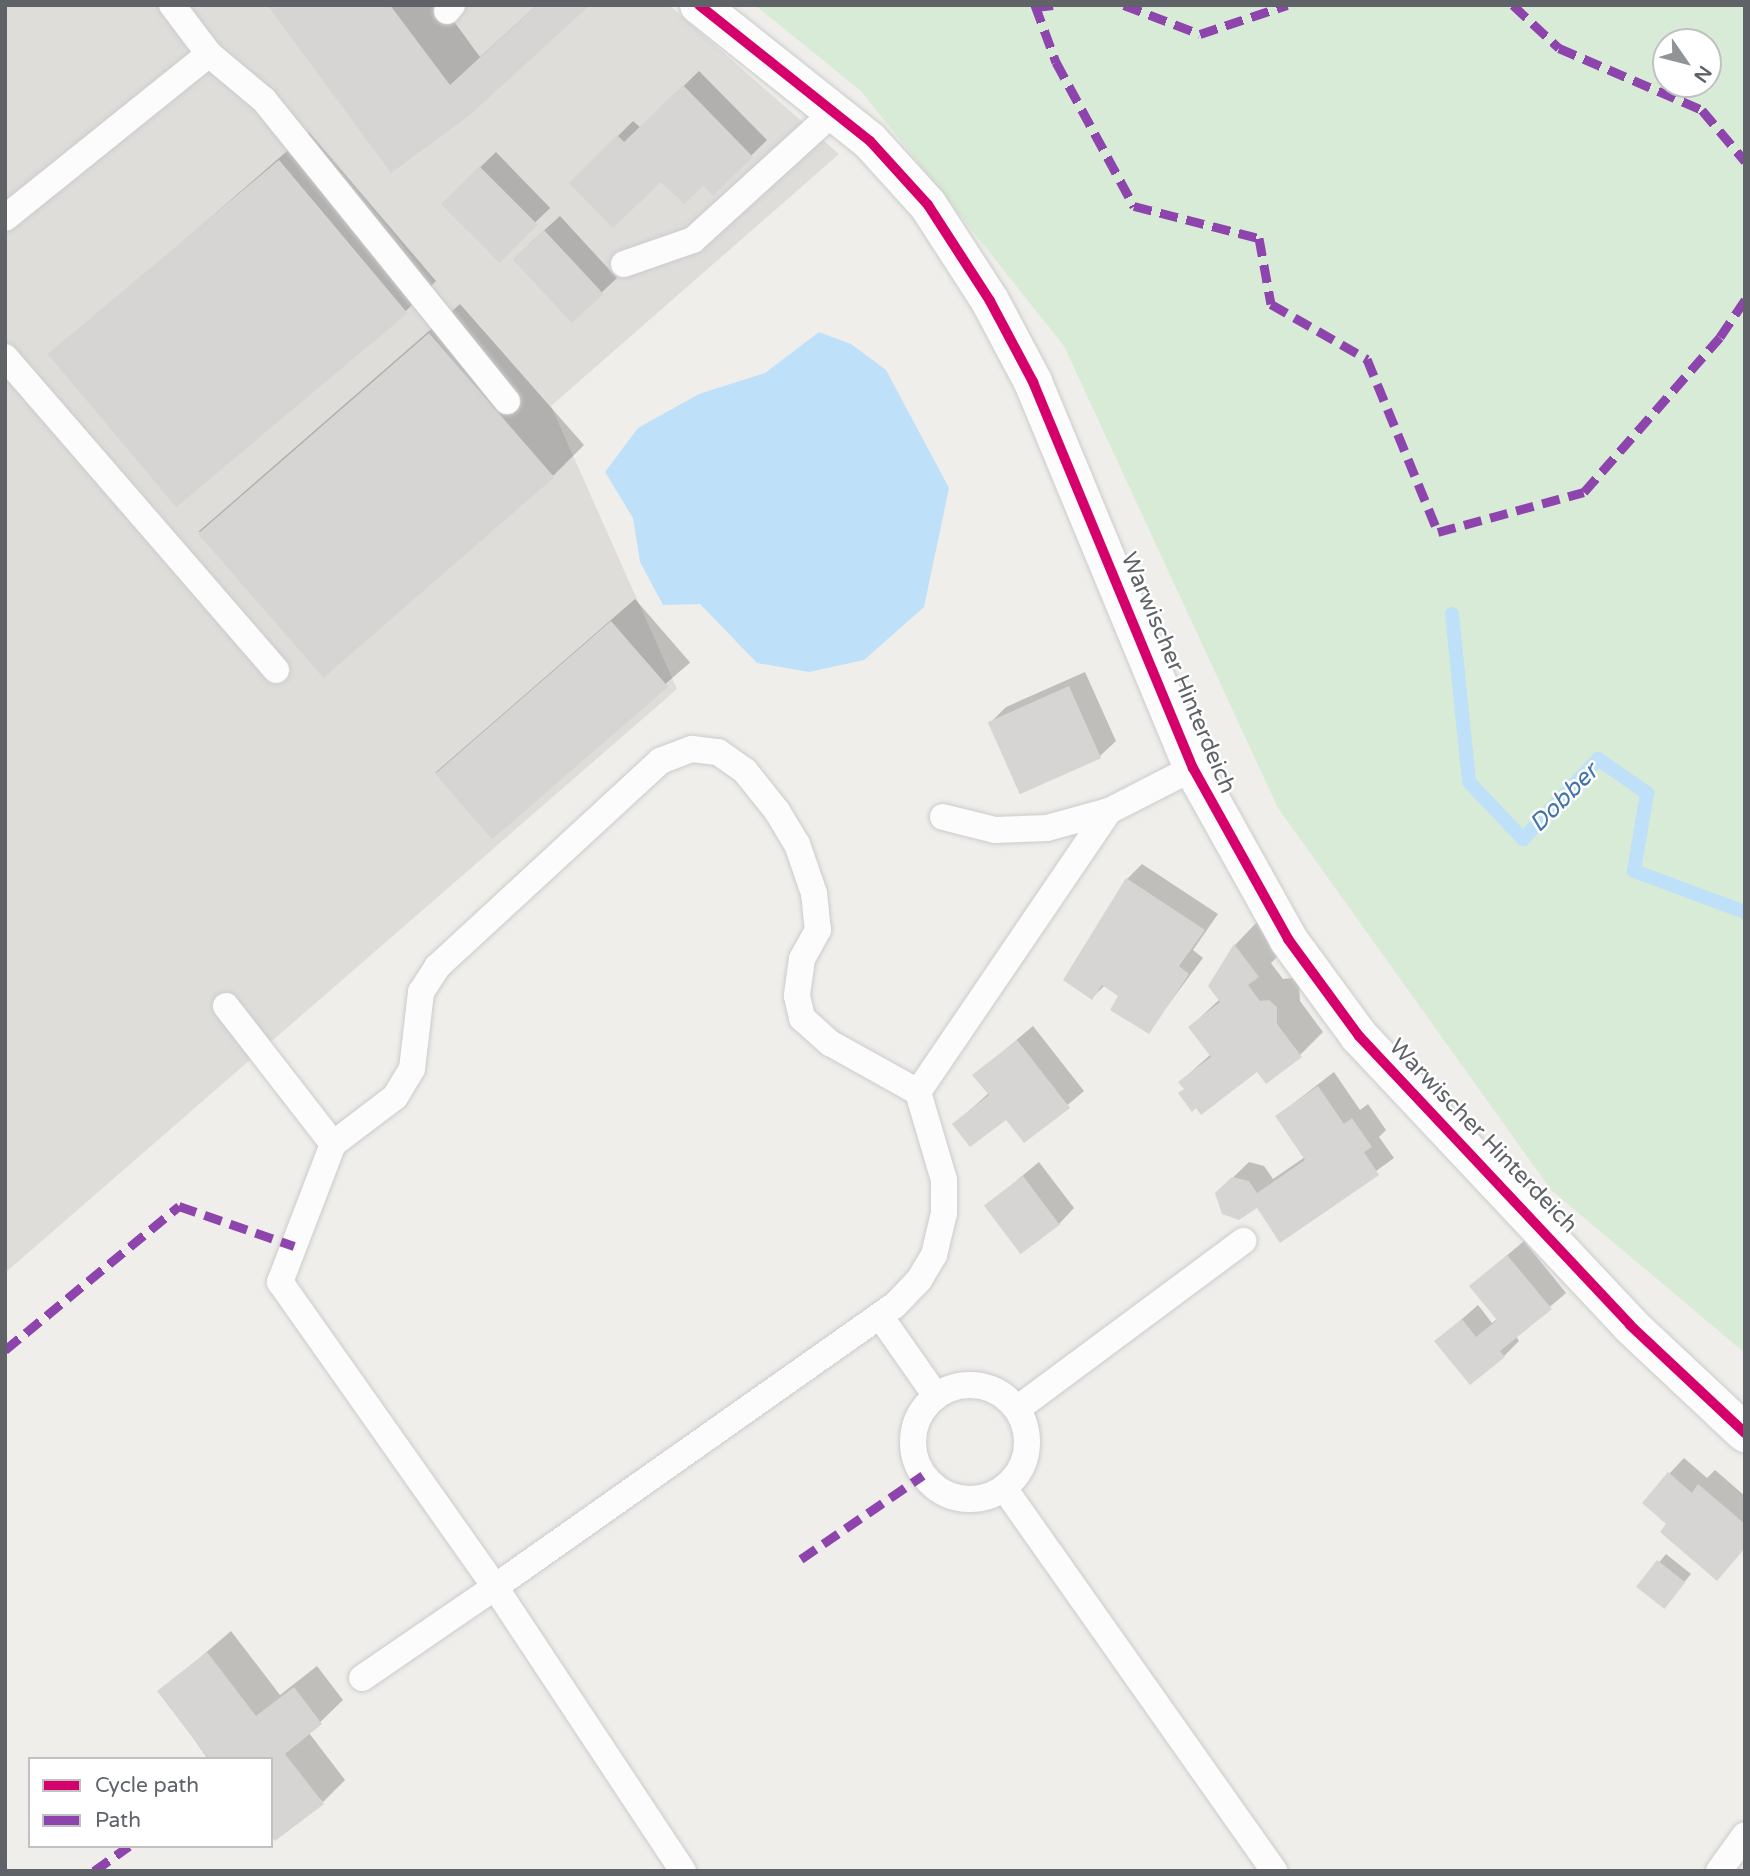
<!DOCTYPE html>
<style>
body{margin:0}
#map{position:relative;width:1750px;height:1876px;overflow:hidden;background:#efeeea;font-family:"Varela Round",sans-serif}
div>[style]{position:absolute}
.industrial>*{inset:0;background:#dfddda}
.green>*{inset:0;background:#d8ebd6}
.water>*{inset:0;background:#bfe0f9}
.shadow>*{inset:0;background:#0003;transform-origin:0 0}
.stream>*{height:14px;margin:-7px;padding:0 7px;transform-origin:7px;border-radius:7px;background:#bfe0f9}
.building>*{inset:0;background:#d6d5d3;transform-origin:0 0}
.roads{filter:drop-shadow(0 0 2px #cbcccc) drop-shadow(0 0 2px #cbcccc)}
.lane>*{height:26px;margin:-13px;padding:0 13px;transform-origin:13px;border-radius:13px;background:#fdfcfc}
.lane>.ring{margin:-13px;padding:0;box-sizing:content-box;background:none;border:26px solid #fdfcfc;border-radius:50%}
.secondary>*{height:38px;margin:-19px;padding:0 19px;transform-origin:19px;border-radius:19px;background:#fdfcfc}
.quiet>*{height:9px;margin-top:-4.5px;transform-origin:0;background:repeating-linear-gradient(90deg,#8e44ad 0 18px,transparent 0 27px)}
.cycleway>*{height:10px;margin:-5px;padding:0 5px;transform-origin:5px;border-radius:5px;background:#d6006c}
span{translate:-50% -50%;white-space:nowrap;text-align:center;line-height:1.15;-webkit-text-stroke:5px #fff;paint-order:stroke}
.street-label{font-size:23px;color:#5f6368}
.water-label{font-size:24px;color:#4174aa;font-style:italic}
.frame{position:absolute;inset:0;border:7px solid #5f6368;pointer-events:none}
.legend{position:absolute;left:28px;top:1757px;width:245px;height:91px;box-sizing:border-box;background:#fff;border:2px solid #bfc1c3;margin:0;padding:9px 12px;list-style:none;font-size:21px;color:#5f6368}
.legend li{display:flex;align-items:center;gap:14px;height:35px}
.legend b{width:35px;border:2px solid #bfc1c3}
.north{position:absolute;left:1652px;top:28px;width:70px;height:70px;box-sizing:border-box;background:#fff;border:2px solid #bfc1c3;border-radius:50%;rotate:125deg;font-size:19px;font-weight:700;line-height:28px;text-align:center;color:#5f6368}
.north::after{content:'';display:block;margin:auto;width:24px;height:32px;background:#919496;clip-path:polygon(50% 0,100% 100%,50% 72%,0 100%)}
</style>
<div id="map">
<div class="industrial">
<div style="clip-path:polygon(5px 5px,669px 5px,839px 154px,551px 406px,677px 689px,5px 1273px)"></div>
</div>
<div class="green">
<div style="clip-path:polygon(evenodd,755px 5px,1745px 5px,1745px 1353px,1551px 1190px,1278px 808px,1064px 346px,861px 91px,755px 5px,1666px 42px,1708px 42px,1708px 84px,1666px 84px,1666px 42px)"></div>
</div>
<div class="water">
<div style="clip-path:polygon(819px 332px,851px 344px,886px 370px,949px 488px,924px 607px,864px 660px,809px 672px,757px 663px,700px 604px,663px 605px,640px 562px,633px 518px,605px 472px,638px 428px,699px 394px,765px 373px)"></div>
</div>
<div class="shadow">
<div style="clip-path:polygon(269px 5px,442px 5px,480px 57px,537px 5px,469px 114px)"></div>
<div style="clip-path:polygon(699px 71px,767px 140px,713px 193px,703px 183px,661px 179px,571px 183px,633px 121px,641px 128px)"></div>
<div style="clip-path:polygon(309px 132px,436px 281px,406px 311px,52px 355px)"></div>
<div style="left:496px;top:152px;width:78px;height:74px;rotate:46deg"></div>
<div style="clip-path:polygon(560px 216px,617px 278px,601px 293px,529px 244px)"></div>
<div style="clip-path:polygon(460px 304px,584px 445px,554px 475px,198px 532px)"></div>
<div style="left:635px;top:599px;width:84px;height:264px;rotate:49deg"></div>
<div style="clip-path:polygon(1085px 672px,1116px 741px,1100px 756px,990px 723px,1006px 707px)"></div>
<div style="clip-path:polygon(1142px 864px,1218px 914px,1193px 950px,1203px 958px,1148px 1032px,1121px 996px,1105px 985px,1092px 998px,1127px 879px)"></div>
<div style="clip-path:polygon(1257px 922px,1281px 953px,1271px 963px,1283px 979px,1292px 978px,1299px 984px,1300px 1001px,1323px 1032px,1300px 1055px,1186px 1089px,1180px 1082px,1211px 1054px,1190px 1027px,1220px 999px,1210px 986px,1235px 945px)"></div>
<div style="clip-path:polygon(1033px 1026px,1084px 1091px,1025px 1141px,1006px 1117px,954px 1124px,989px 1093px,975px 1075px)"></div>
<div style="clip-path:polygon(1334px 1072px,1360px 1110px,1368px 1104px,1386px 1130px,1379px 1137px,1394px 1158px,1281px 1240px,1257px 1205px,1217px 1193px,1249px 1162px,1264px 1166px,1273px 1179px,1305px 1157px,1277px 1116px)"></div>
<div style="clip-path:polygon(1039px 1162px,1074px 1208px,1059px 1224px,986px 1206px)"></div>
<div style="clip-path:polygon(1524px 1241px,1566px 1293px,1516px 1336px,1519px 1341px,1504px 1356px,1437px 1341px,1478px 1305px,1492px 1323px,1498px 1318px,1471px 1286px)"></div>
<div style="clip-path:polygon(1684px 1458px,1707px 1478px,1715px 1470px,1745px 1496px,1745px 1548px,1717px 1578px,1668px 1524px,1669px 1474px)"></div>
<div style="clip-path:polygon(1666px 1554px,1691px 1574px,1670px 1599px,1639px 1587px)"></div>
<div style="clip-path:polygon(231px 1631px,280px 1695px,317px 1666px,343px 1700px,309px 1733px,345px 1780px,323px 1802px,271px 1759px,208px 1759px,160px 1692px)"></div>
</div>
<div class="stream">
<div style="left:1452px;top:614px;width:169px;rotate:84.2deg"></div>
<div style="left:1469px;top:782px;width:79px;rotate:46.5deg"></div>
<div style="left:1523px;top:839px;width:110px;rotate:-46.8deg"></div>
<div style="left:1598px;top:759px;width:60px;rotate:34.8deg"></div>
<div style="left:1647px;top:793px;width:79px;rotate:99.5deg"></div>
<div style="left:1634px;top:871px;width:118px;rotate:20.3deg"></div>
</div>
<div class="building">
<div style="clip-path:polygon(267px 5px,390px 5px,450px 85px,537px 5px,590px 5px,470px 115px,391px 173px)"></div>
<div style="clip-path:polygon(683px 85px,753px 157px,713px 196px,703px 186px,684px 204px,661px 182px,613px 228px,569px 183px,617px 135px,624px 142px)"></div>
<div style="left:279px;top:160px;width:200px;height:302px;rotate:50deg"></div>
<div style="left:479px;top:166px;width:83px;height:54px;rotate:45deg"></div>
<div style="left:544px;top:230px;width:87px;height:43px;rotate:47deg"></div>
<div style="left:429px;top:333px;width:191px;height:306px;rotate:49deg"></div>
<div style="left:611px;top:621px;width:87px;height:233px;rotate:49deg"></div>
<div style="left:1069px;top:686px;width:79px;height:89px;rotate:66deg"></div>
<div style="clip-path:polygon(1126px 878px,1205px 930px,1179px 966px,1189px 974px,1149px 1034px,1110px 1010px,1118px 996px,1102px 985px,1092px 1000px,1063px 980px)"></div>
<div style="clip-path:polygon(1234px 944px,1259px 977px,1248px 985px,1260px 1001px,1269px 1000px,1277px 1007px,1277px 1024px,1302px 1057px,1266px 1084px,1257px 1072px,1201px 1115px,1196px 1108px,1192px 1112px,1178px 1093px,1184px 1089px,1178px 1082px,1211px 1057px,1188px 1027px,1220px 1002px,1208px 986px)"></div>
<div style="clip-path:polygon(1017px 1040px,1070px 1108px,1024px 1143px,1006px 1120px,970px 1147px,952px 1124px,989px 1095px,972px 1075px)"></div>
<div style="clip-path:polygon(1318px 1086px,1344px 1124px,1352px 1118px,1372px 1147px,1364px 1152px,1379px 1175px,1280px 1243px,1257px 1208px,1239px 1220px,1222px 1214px,1215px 1193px,1232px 1177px,1249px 1181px,1257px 1193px,1305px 1160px,1275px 1116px)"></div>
<div style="left:1023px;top:1176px;width:61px;height:49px;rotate:53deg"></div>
<div style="clip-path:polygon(1507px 1255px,1552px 1309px,1500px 1351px,1505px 1357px,1470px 1385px,1434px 1341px,1462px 1319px,1476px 1337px,1497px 1320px,1469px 1286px)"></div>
<div style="clip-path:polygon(1668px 1472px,1692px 1493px,1698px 1484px,1745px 1524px,1745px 1548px,1717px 1581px,1660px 1532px,1666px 1524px,1642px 1503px)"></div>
<div style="left:1657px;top:1560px;width:36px;height:34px;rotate:38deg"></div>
<div style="clip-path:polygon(207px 1652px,256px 1716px,294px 1687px,322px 1724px,285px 1754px,324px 1804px,275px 1841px,271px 1836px,271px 1759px,209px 1759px,157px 1691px)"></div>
</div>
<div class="roads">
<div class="lane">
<div style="left:172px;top:5px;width:61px;rotate:52.9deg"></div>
<div style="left:209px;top:54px;width:72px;rotate:39.9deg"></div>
<div style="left:264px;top:100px;width:387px;rotate:51.1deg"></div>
<div style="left:447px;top:11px;width:8px;rotate:-50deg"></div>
<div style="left:5px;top:218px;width:262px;rotate:-38.8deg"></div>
<div style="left:624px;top:264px;width:73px;rotate:-19.2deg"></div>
<div style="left:693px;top:240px;width:192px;rotate:-42.3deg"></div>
<div style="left:5px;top:357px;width:414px;rotate:49.1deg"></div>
<div style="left:943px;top:817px;width:54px;rotate:14deg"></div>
<div style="left:995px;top:830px;width:52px;rotate:-2.2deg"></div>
<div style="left:1047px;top:828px;width:64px;rotate:-15.3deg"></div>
<div style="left:1109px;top:811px;width:94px;rotate:-27.1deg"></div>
<div style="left:226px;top:1006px;width:175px;rotate:52.2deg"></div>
<div style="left:333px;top:1144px;width:78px;rotate:-37.2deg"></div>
<div style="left:395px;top:1097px;width:33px;rotate:-59deg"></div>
<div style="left:412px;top:1069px;width:78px;rotate:-83.3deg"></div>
<div style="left:421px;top:992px;width:30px;rotate:-57deg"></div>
<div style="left:437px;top:967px;width:304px;rotate:-42.7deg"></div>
<div style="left:660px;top:761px;width:34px;rotate:-21deg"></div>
<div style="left:692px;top:749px;width:26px;rotate:7deg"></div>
<div style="left:718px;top:752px;width:33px;rotate:35deg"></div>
<div style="left:745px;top:771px;width:51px;rotate:51.3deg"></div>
<div style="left:777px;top:811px;width:39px;rotate:59deg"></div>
<div style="left:797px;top:844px;width:52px;rotate:70.9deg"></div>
<div style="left:814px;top:893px;width:37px;rotate:84deg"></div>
<div style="left:818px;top:930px;width:33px;rotate:119deg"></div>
<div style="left:802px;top:959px;width:37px;rotate:98deg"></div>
<div style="left:797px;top:996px;width:23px;rotate:77deg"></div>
<div style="left:802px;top:1018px;width:38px;rotate:42deg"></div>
<div style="left:830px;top:1043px;width:101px;rotate:29.1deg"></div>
<div style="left:333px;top:1144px;width:148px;rotate:111deg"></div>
<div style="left:280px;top:1282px;width:373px;rotate:54.8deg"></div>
<div style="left:495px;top:1587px;width:161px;rotate:145.6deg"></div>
<div style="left:880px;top:1316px;width:98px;rotate:55deg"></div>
<div class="ring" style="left:913px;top:1385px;width:88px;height:88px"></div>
<div style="left:1017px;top:1409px;width:282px;rotate:-36.6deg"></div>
<div style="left:1004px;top:1488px;width:469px;rotate:54.8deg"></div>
<div style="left:683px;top:1871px;width:341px;rotate:-123.5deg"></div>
<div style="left:495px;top:1587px;width:488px;rotate:-35.2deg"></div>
<div style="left:894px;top:1306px;width:36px;rotate:-46deg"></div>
<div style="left:919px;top:1280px;width:29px;rotate:-59deg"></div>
<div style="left:934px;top:1255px;width:43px;rotate:-76.6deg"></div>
<div style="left:944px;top:1213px;width:33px;rotate:-90deg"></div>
<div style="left:944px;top:1180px;width:92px;rotate:-106.5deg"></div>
<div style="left:918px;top:1092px;width:340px;rotate:-55.8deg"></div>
<div style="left:1719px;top:1871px;width:44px;rotate:-54.2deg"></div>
</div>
<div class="secondary">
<div style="left:699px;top:5px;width:218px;rotate:38.5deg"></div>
<div style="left:870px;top:141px;width:86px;rotate:47.8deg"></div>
<div style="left:928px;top:205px;width:114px;rotate:57.1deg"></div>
<div style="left:990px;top:301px;width:92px;rotate:62deg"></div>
<div style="left:1033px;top:382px;width:418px;rotate:67.5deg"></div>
<div style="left:1193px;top:768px;width:196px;rotate:60.9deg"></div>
<div style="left:1288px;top:939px;width:120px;rotate:53.8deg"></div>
<div style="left:1359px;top:1036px;width:396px;rotate:46.8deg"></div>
<div style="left:1630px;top:1325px;width:158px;rotate:43.2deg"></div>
</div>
</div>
<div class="quiet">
<div style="left:1035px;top:5px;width:61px;rotate:69.8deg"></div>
<div style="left:1056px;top:62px;width:164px;rotate:61.6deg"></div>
<div style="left:1134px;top:206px;width:129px;rotate:14.4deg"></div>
<div style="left:1259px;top:238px;width:67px;rotate:79.7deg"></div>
<div style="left:1271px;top:304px;width:111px;rotate:29.8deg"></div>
<div style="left:1367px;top:359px;width:187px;rotate:67.7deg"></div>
<div style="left:1438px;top:532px;width:151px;rotate:-15.3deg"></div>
<div style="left:1584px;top:492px;width:206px;rotate:-48.7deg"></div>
<div style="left:1720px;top:337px;width:45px;rotate:-56deg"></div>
<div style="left:1124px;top:5px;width:81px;rotate:20.9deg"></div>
<div style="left:1200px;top:34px;width:92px;rotate:-18.4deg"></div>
<div style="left:1513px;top:5px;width:63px;rotate:43.1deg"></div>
<div style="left:1559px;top:48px;width:156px;rotate:23.4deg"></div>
<div style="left:1702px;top:110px;width:67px;rotate:49.9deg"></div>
<div style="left:1036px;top:7px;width:17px;rotate:-7deg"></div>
<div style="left:5px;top:1350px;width:226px;rotate:-39.6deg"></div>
<div style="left:179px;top:1206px;width:122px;rotate:19.2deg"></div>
<div style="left:801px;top:1559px;width:148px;rotate:-34.5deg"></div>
<div style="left:94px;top:1871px;width:43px;rotate:-35.5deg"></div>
</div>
<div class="cycleway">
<div style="left:699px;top:5px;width:218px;rotate:38.5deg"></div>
<div style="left:870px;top:141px;width:86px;rotate:47.8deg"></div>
<div style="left:928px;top:205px;width:114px;rotate:57.1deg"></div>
<div style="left:990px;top:301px;width:92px;rotate:62deg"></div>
<div style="left:1033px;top:382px;width:418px;rotate:67.5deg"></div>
<div style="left:1193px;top:768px;width:196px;rotate:60.9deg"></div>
<div style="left:1288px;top:939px;width:120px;rotate:53.8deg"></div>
<div style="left:1359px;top:1036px;width:396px;rotate:46.8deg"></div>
<div style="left:1630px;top:1325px;width:158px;rotate:43.2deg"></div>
</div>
<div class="street-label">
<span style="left:1178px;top:673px;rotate:67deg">Warwischer Hinterdeich</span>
<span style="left:1483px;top:1136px;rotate:46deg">Warwischer Hinterdeich</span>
</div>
<div class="water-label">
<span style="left:1564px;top:798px;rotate:-45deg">Dobber</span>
</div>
<div class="frame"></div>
<ul class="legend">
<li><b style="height:9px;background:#d6006c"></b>Cycle path</li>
<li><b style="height:9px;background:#8e44ad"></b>Path</li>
</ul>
<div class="north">N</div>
</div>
